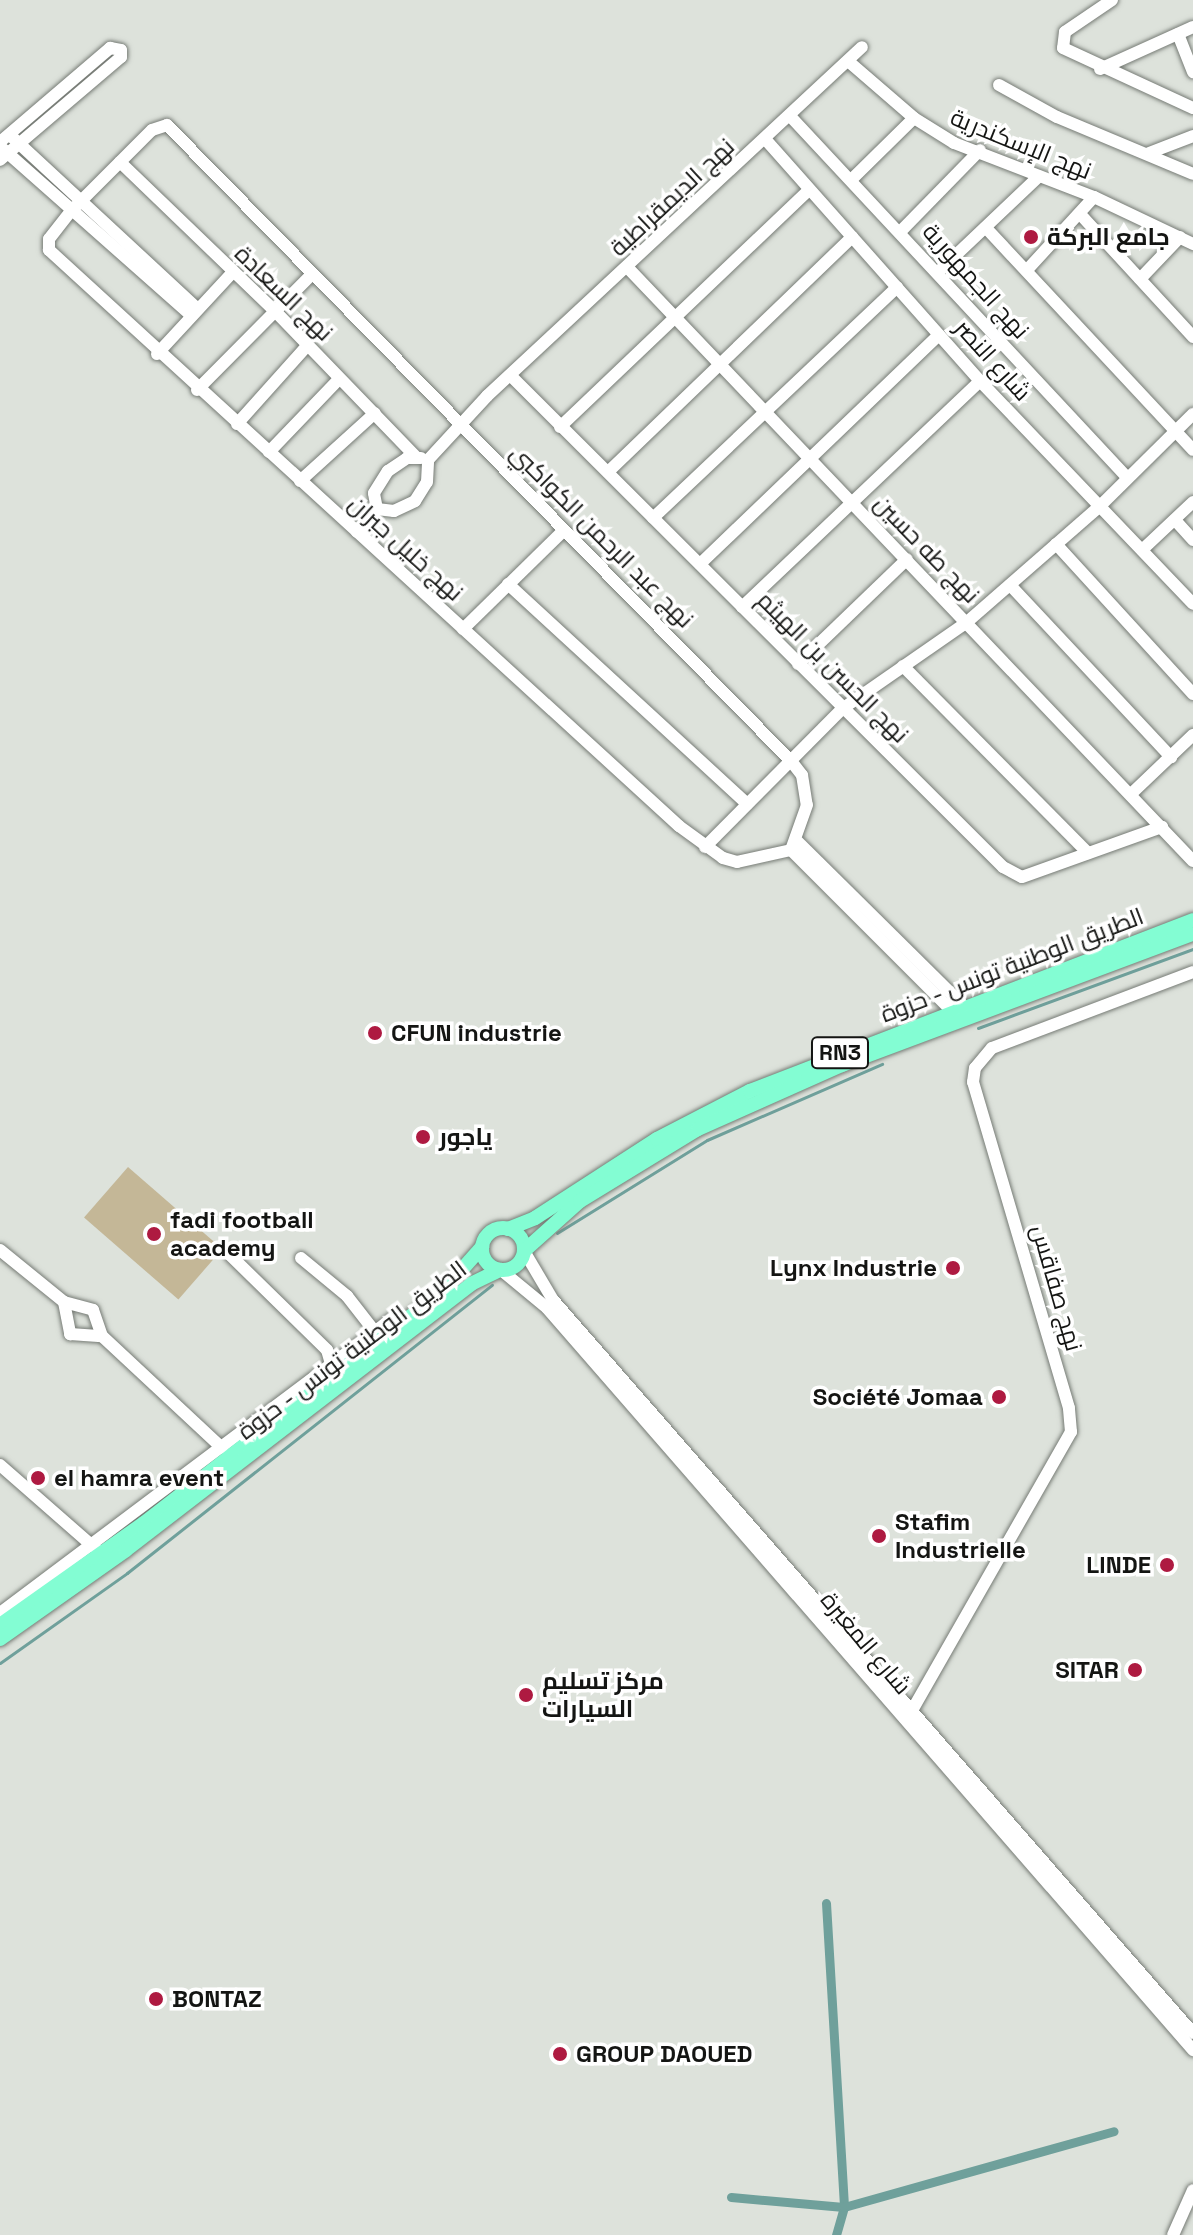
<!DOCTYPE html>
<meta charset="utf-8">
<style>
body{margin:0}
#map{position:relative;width:1193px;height:2235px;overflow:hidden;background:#dde2db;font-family:"Space Grotesk",Cairo,sans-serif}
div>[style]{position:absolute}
.green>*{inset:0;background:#c4b797;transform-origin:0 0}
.stream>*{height:3px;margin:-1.5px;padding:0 1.5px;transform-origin:1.5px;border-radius:1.5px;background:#6fa09b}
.canal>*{height:9px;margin:-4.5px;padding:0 4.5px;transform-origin:4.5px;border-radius:4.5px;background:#6fa09b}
.roads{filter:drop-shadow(0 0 2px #767b75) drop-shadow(0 0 2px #767b75)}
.minor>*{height:12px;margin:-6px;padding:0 6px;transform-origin:6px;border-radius:6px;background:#fff}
.major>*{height:14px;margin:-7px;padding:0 7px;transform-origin:7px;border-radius:7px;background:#83fdd3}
.major>.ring{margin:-7px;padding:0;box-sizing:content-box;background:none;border:14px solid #83fdd3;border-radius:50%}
.dots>*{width:22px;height:22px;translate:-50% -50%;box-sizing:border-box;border:4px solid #fff;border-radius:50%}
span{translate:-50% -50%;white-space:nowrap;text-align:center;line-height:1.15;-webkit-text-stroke:7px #fff;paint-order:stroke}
.shield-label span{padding:2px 6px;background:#fff;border:2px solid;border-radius:6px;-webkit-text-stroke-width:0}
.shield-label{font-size:22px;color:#141513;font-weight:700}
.street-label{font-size:24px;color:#141513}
.poi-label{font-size:24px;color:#141513;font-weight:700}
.left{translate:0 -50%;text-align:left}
.right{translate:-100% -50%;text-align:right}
</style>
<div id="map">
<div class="green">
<div style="left:128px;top:1167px;width:125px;height:67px;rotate:41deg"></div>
</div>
<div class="stream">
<div style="left:978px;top:1028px;width:229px;rotate:-20.2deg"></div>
<div style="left:557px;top:1233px;width:176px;rotate:-31.8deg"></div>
<div style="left:707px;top:1140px;width:191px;rotate:-23.5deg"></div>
<div style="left:0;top:1663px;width:156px;rotate:-35.3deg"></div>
<div style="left:127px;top:1573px;width:465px;rotate:-38.3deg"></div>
</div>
<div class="canal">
<div style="left:826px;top:1903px;width:305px;rotate:86.6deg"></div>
<div style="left:844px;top:2207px;width:29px;rotate:106deg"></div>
<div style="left:731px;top:2197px;width:113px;rotate:5.1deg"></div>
<div style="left:844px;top:2207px;width:280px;rotate:-15.7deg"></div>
</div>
<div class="roads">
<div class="minor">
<div style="left:1112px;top:0;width:57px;rotate:145.8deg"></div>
<div style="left:1065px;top:32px;width:16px;rotate:97deg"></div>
<div style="left:1063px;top:48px;width:143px;rotate:24.8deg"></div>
<div style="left:1178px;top:34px;width:41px;rotate:68.5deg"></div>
<div style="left:848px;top:61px;width:87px;rotate:40.8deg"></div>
<div style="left:914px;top:118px;width:47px;rotate:32deg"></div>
<div style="left:954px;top:143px;width:150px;rotate:21.1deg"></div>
<div style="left:1094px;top:197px;width:110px;rotate:25.4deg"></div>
<div style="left:1100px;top:69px;width:102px;rotate:-24.3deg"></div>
<div style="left:999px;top:85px;width:66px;rotate:28.9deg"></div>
<div style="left:1057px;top:117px;width:147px;rotate:22.7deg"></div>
<div style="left:790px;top:116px;width:495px;rotate:47deg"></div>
<div style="left:167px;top:125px;width:891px;rotate:45.55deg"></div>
<div style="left:791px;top:761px;width:18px;rotate:52deg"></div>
<div style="left:802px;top:775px;width:30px;rotate:81deg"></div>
<div style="left:807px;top:805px;width:48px;rotate:109.6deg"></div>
<div style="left:791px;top:850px;width:55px;rotate:167.5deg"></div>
<div style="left:737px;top:862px;width:15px;rotate:-164deg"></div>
<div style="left:723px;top:858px;width:54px;rotate:-144deg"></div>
<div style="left:679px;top:826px;width:854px;rotate:-137.56deg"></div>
<div style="left:49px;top:250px;width:11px;rotate:-90deg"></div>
<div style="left:49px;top:239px;width:37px;rotate:-52deg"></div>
<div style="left:72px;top:210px;width:113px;rotate:-45deg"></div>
<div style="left:152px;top:130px;width:16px;rotate:-18deg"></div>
<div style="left:12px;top:137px;width:253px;rotate:42.8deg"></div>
<div style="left:766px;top:140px;width:322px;rotate:48.4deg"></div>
<div style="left:980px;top:381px;width:308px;rotate:46.3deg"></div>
<div style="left:0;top:142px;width:145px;rotate:-40.5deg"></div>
<div style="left:110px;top:48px;width:11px;rotate:10deg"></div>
<div style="left:121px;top:50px;width:7px;rotate:90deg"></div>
<div style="left:121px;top:57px;width:159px;rotate:139.6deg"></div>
<div style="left:2px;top:148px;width:252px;rotate:41.5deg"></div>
<div style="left:1149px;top:153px;width:47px;rotate:-21.1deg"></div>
<div style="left:120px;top:162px;width:214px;rotate:43.9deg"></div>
<div style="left:274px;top:310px;width:203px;rotate:46deg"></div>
<div style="left:851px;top:180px;width:88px;rotate:-44.5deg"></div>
<div style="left:1080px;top:214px;width:167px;rotate:47.4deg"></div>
<div style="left:987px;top:229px;width:302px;rotate:47deg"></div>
<div style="left:901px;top:231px;width:113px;rotate:-45.7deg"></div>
<div style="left:628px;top:268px;width:819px;rotate:46.39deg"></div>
<div style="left:1027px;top:270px;width:99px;rotate:-47.5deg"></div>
<div style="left:938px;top:272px;width:139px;rotate:-43.5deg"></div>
<div style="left:1140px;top:279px;width:58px;rotate:-46.4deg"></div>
<div style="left:157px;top:354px;width:110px;rotate:-47.2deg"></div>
<div style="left:512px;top:377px;width:694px;rotate:44.94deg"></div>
<div style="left:1003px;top:867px;width:21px;rotate:28deg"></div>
<div style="left:1022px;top:877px;width:149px;rotate:-19.7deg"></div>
<div style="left:197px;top:390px;width:163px;rotate:-45.2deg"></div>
<div style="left:237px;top:424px;width:106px;rotate:-48.1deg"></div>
<div style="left:560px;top:427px;width:344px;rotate:-43.6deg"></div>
<div style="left:269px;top:452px;width:101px;rotate:-46.2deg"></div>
<div style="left:428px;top:460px;width:87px;rotate:-47.3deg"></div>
<div style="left:487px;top:396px;width:512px;rotate:-42.94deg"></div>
<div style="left:608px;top:472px;width:339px;rotate:-43.9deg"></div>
<div style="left:300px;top:481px;width:101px;rotate:-42.2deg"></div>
<div style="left:377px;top:509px;width:16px;rotate:-101deg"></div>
<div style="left:374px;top:493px;width:26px;rotate:-58deg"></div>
<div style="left:388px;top:471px;width:23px;rotate:-34deg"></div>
<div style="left:407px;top:458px;width:14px"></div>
<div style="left:377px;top:509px;width:17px;rotate:7deg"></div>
<div style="left:394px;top:511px;width:23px;rotate:-25deg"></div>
<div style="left:415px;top:501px;width:22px;rotate:-58deg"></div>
<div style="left:427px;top:482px;width:22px;rotate:-87deg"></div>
<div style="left:653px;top:518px;width:336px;rotate:-43.4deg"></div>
<div style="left:1175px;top:520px;width:27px;rotate:48deg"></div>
<div style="left:357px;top:532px;width:30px;rotate:-49deg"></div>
<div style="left:1056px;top:544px;width:203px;rotate:47.6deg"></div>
<div style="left:1142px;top:550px;width:70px;rotate:-43.3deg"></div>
<div style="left:700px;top:564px;width:331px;rotate:-43.8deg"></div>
<div style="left:508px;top:584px;width:325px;rotate:42.6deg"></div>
<div style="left:1010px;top:585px;width:236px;rotate:46.9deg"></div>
<div style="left:742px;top:607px;width:328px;rotate:-43.5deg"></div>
<div style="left:463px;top:629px;width:140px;rotate:-44.4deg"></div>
<div style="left:798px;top:664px;width:151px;rotate:-43.9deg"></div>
<div style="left:903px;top:666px;width:263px;rotate:45.3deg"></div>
<div style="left:1131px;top:794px;width:86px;rotate:-43.6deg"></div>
<div style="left:798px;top:842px;width:233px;rotate:44.7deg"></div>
<div style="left:705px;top:847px;width:194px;rotate:-45.2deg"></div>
<div style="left:842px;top:709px;width:152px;rotate:-34.8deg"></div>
<div style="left:967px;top:622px;width:176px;rotate:-41.1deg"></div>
<div style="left:1100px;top:506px;width:131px;rotate:-44.7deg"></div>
<div style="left:791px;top:850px;width:228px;rotate:45deg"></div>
<div style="left:0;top:1250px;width:82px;rotate:39.1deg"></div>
<div style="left:64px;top:1302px;width:30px;rotate:15deg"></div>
<div style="left:93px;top:1310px;width:28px;rotate:71deg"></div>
<div style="left:102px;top:1336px;width:164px;rotate:43deg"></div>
<div style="left:524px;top:1251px;width:57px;rotate:59.4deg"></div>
<div style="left:553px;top:1300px;width:973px;rotate:48.88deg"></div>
<div style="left:230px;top:1255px;width:136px;rotate:44.4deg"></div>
<div style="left:327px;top:1350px;width:15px;rotate:74deg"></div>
<div style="left:301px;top:1258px;width:60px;rotate:39.6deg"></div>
<div style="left:347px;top:1296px;width:46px;rotate:52.1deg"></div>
<div style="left:501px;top:1270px;width:60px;rotate:39.6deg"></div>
<div style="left:547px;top:1308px;width:984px;rotate:48.96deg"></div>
<div style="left:64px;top:1302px;width:33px;rotate:79deg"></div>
<div style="left:70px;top:1334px;width:32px;rotate:4deg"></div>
<div style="left:0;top:1465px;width:129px;rotate:41.2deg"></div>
<div style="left:0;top:1613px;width:490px;rotate:-36.9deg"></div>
<div style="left:392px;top:1319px;width:14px;rotate:4deg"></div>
<div style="left:910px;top:1714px;width:325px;rotate:-60.3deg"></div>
<div style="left:1071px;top:1432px;width:24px;rotate:-95deg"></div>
<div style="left:1069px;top:1408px;width:340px;rotate:-106.4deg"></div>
<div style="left:973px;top:1082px;width:14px;rotate:-82deg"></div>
<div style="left:975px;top:1068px;width:26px;rotate:-50deg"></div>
<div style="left:992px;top:1048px;width:215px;rotate:-20.7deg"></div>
<div style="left:1173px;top:2235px;width:49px;rotate:-66deg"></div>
</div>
<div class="major">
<div class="ring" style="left:482px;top:1228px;width:28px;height:28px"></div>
<div style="left:508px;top:1229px;width:29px;rotate:-22deg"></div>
<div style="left:535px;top:1218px;width:145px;rotate:-32.9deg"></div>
<div style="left:657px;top:1139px;width:105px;rotate:-27.3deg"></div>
<div style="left:750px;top:1091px;width:475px;rotate:-21.1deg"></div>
<div style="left:524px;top:1251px;width:75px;rotate:-41.8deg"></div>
<div style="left:580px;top:1201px;width:138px;rotate:-31.4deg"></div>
<div style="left:698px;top:1129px;width:158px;rotate:-24deg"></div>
<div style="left:842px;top:1065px;width:375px;rotate:-20.5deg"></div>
<div style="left:0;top:1625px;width:176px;rotate:-35.3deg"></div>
<div style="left:144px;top:1523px;width:376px;rotate:-37.8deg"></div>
<div style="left:441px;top:1293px;width:62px;rotate:-48.3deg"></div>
<div style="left:0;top:1639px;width:154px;rotate:-35.2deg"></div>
<div style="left:126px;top:1550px;width:436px;rotate:-37.6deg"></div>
<div style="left:471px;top:1284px;width:32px;rotate:-26deg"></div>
</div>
</div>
<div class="dots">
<div style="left:1031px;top:237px;background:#ae1a41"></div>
<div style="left:375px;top:1033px;background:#ae1a41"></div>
<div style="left:423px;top:1137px;background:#ae1a41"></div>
<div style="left:154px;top:1234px;background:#ae1a41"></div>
<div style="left:953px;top:1268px;background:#ae1a41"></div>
<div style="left:999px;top:1397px;background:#ae1a41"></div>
<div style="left:38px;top:1478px;background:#ae1a41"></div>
<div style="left:879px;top:1536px;background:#ae1a41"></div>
<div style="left:1167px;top:1565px;background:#ae1a41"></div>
<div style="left:1135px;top:1670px;background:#ae1a41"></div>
<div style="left:526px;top:1695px;background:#ae1a41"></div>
<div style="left:156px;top:1999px;background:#ae1a41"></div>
<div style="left:560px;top:2054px;background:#ae1a41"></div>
</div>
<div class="shield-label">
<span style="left:840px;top:1053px">RN3</span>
</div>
<div class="street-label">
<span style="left:1021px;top:144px;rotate:22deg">نهج الإسكندرية</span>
<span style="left:672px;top:197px;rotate:-43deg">نهج الديمقراطية</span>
<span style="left:976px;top:281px;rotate:48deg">نهج الجمهورية</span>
<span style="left:284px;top:293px;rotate:44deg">نهج السعادة</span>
<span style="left:993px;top:360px;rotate:48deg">شارع النصر</span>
<span style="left:602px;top:536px;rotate:45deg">نهج عبد الرحمن الكواكبي</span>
<span style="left:406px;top:548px;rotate:42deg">نهج خليل جبران</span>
<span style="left:927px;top:549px;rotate:46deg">نهج طه حسين</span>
<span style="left:833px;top:667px;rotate:45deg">نهج الحسن بن الهيثم</span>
<span style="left:1012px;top:965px;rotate:-21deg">الطريق الوطنية تونس - حزوة</span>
<span style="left:1057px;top:1288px;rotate:74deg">نهج صفاقس</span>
<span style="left:352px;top:1350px;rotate:-37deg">الطريق الوطنية تونس - حزوة</span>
<span style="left:866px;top:1643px;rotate:50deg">شارع المغيرة</span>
</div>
<div class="poi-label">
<span class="left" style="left:1047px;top:237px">جامع البركة</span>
<span class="left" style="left:391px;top:1033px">CFUN industrie</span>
<span class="left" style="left:439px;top:1137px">ياجور</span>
<span class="left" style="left:170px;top:1234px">fadi football<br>academy</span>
<span class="right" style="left:937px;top:1268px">Lynx Industrie</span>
<span class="right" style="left:983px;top:1397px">Société Jomaa</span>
<span class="left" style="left:54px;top:1478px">el hamra event</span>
<span class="left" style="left:895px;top:1536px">Stafim<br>Industrielle</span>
<span class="right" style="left:1151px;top:1565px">LINDE</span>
<span class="right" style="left:1119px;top:1670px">SITAR</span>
<span class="left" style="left:542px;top:1695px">مركز تسليم<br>السيارات</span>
<span class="left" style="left:172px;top:1999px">BONTAZ</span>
<span class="left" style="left:576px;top:2054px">GROUP DAOUED</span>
</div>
</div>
